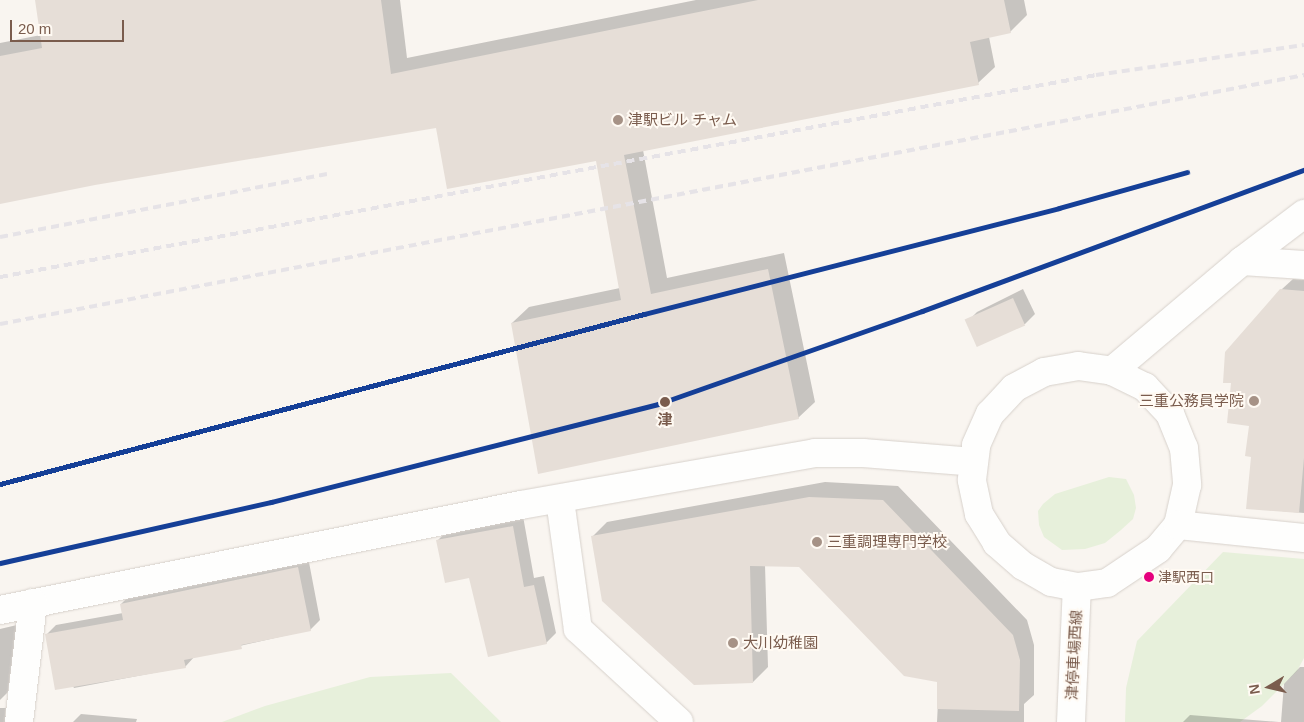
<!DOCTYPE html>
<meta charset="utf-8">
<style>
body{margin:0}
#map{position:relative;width:1304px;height:722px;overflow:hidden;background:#f9f5f0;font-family:Helvetica,"Noto Sans JP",sans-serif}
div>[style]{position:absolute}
.green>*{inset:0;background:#e7f0db}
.shadow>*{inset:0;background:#0003}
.building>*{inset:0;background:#e6ded7;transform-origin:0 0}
.roads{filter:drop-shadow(0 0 1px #d7d1cb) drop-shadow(0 0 1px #d7d1cb)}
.street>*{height:28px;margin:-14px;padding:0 14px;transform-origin:14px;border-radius:14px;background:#fefefd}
.secondary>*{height:28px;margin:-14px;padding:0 14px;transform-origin:14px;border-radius:14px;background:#fefefd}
.rail>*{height:4px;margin-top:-2px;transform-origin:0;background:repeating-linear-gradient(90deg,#e6e3e7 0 8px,transparent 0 13px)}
.rail-1>*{height:5px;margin:-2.5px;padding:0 2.5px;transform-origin:2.5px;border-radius:2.5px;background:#153f97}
.dots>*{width:14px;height:14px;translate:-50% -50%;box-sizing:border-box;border:2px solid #fffaf3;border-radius:50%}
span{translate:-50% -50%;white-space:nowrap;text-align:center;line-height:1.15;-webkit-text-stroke:4px #fffaf3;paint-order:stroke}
.bus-label{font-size:14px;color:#7a5c4d}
.left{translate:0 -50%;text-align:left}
.poi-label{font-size:15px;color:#7a5c4d}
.right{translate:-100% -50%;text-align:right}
.stop-label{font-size:15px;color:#7a5c4d;font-weight:700}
.street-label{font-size:15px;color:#7a5c4d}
.north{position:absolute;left:1244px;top:662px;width:50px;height:50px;-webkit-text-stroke:4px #fffaf3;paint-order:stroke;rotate:261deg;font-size:14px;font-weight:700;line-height:20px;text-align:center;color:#7a5c4d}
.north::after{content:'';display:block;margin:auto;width:18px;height:22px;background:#7a5c4d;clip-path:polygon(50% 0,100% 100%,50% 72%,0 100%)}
.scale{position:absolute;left:10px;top:20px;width:114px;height:22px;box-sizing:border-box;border:2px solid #7a5c4d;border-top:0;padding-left:6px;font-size:15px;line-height:18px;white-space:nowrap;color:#7a5c4d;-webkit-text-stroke:4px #fffaf3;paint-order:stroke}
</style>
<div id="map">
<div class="green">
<div style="clip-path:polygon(1109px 477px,1126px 479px,1134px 495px,1136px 508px,1133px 519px,1121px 530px,1105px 543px,1085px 549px,1062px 550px,1044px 537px,1039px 525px,1038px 511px,1043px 504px,1055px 494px)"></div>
<div style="clip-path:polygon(1223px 552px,1304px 559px,1304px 658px,1297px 671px,1262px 706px,1240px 722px,1125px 722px,1126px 688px,1137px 641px)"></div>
<div style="clip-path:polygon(451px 673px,501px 722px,222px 722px,265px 706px,370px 677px)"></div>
</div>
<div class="shadow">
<div style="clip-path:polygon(36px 0,400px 0,407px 58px,696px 0,1024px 0,1027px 15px,1010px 32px,989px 37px,995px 67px,978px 83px,643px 150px,667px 278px,784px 253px,815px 402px,798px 418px,512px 323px,529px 307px,620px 288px,597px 159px,437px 126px,95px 184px,0 203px,0 43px,41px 35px)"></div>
<div style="clip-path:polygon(1293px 279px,1304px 280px,1304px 513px,1248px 508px,1281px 290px)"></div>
<div style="clip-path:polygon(1023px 289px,1035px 314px,1025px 324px,967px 322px,977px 312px)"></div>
<div style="clip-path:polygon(825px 482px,898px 486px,1027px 620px,1034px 645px,1034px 695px,1024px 704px,1024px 722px,937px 722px,939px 681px,799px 566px,765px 565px,768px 667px,753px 682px,592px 537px,607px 522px)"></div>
<div style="clip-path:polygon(523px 516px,534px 578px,544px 576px,556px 633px,546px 643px,470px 577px,438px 540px,448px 530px)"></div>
<div style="clip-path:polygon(308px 557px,320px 620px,310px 630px,195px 656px,185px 667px,74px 688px,46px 635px,56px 625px,123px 613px,121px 604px,131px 594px)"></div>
<div style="clip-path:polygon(17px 625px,8px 692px,0 700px,0 629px)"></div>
<div style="clip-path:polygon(1300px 667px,1304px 667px,1304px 722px,1281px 722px,1284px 684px)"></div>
<div style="clip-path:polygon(0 708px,6px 708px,5px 716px,8px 717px,8px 722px,0 722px)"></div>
<div style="clip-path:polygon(81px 714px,137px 719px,136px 722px,73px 722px)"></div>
<div style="clip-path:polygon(1190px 715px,1279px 722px,1183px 722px)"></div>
</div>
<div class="building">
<div style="clip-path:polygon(35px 0,381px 0,391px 74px,758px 0,1004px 0,1011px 33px,970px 42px,979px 85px,624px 155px,651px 294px,768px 269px,799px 419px,538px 474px,511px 323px,621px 300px,596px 161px,447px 189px,436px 128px,95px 185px,0 204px,0 56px,42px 48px)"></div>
<div style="clip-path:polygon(1280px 289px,1304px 291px,1304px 458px,1299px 513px,1246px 509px,1251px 457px,1245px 456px,1249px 426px,1227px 423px,1231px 383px,1223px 383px,1225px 352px)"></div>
<div style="left:1013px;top:298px;width:30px;height:53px;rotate:66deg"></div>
<div style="clip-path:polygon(809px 497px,883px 500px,1013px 635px,1020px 660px,1019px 711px,937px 709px,937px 682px,904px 676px,799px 567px,750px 566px,753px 683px,694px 685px,602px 601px,591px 536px)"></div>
<div style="clip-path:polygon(513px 526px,524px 587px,534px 585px,547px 644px,488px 657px,469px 578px,445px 583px,436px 540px)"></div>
<div style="clip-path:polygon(298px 567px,311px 631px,241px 645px,242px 649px,184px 660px,186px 668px,55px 690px,45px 634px,123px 620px,120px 604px)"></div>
</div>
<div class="roads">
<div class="street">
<div style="left:1242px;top:261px;width:78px;rotate:-37.2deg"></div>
<div style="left:1078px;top:366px;width:34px;rotate:8deg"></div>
<div style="left:1112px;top:371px;width:37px;rotate:26deg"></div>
<div style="left:1145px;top:387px;width:37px;rotate:47deg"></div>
<div style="left:1170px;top:414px;width:37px;rotate:68deg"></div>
<div style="left:1184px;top:448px;width:37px;rotate:85deg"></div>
<div style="left:1187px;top:485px;width:41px;rotate:102.7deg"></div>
<div style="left:1178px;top:525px;width:31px;rotate:130deg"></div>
<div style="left:1158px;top:549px;width:61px;rotate:146.3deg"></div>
<div style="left:1107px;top:583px;width:30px;rotate:172deg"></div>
<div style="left:1077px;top:587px;width:26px;rotate:-169deg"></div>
<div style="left:1051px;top:582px;width:32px;rotate:-150deg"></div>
<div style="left:1023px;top:566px;width:35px;rotate:-139deg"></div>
<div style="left:997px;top:543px;width:34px;rotate:-122deg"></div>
<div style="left:979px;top:514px;width:35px;rotate:-102deg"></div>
<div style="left:972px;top:480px;width:35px;rotate:-83deg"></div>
<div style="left:976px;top:445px;width:34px;rotate:-66deg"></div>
<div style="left:990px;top:414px;width:35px;rotate:-47deg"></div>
<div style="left:1014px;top:388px;width:34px;rotate:-28deg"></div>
<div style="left:1044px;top:372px;width:35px;rotate:-10deg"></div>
<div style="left:1112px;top:371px;width:170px;rotate:-40.2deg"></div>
<div style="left:1242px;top:261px;width:62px;rotate:3.7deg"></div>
<div style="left:560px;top:500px;width:130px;rotate:82.1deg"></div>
<div style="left:578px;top:629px;width:137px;rotate:42.6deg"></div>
<div style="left:1178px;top:525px;width:127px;rotate:5.9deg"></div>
<div style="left:0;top:610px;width:531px;rotate:-11.39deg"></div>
<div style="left:521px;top:505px;width:299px;rotate:-10deg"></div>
<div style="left:815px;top:453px;width:48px"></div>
<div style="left:863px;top:453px;width:111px;rotate:4.6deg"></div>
<div style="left:19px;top:722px;width:120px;rotate:-83.3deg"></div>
</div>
<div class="secondary">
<div style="left:1071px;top:722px;width:135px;rotate:-87.5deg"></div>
</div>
</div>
<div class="rail">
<div style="left:0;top:237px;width:333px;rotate:-10.9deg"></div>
<div style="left:0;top:277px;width:1114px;rotate:-10.44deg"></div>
<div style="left:1096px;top:75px;width:210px;rotate:-8.2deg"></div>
<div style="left:0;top:324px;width:1328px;rotate:-10.81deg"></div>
</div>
<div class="rail-1">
<div style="left:0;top:484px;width:666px;rotate:-14.79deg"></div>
<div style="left:644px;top:314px;width:428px;rotate:-14.3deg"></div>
<div style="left:1059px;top:208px;width:133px;rotate:-15.7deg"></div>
<div style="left:0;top:563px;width:278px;rotate:-12.7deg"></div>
<div style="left:271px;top:502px;width:399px;rotate:-14.2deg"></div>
<div style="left:658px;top:404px;width:280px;rotate:-19.4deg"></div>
<div style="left:922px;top:311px;width:407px;rotate:-20.3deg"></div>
</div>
<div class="dots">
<div style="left:618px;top:120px;background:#a69286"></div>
<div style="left:1254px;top:401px;background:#a69286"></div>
<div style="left:665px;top:402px;background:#7a5c4d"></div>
<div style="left:817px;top:542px;background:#a69286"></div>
<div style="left:1149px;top:577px;background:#e5007d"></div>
<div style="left:733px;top:643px;background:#a69286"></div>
</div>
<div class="bus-label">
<span class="left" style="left:1158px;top:577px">津駅西口</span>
</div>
<div class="poi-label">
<span class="left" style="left:628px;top:120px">津駅ビル チャム</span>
<span class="right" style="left:1244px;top:401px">三重公務員学院</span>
<span class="left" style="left:827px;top:542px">三重調理専門学校</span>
<span class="left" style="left:743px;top:643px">大川幼稚園</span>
</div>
<div class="stop-label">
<span style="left:665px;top:420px">津</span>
</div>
<div class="street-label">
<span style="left:1074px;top:655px;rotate:-87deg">津停車場西線</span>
</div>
<div class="north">N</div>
<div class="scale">20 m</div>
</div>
